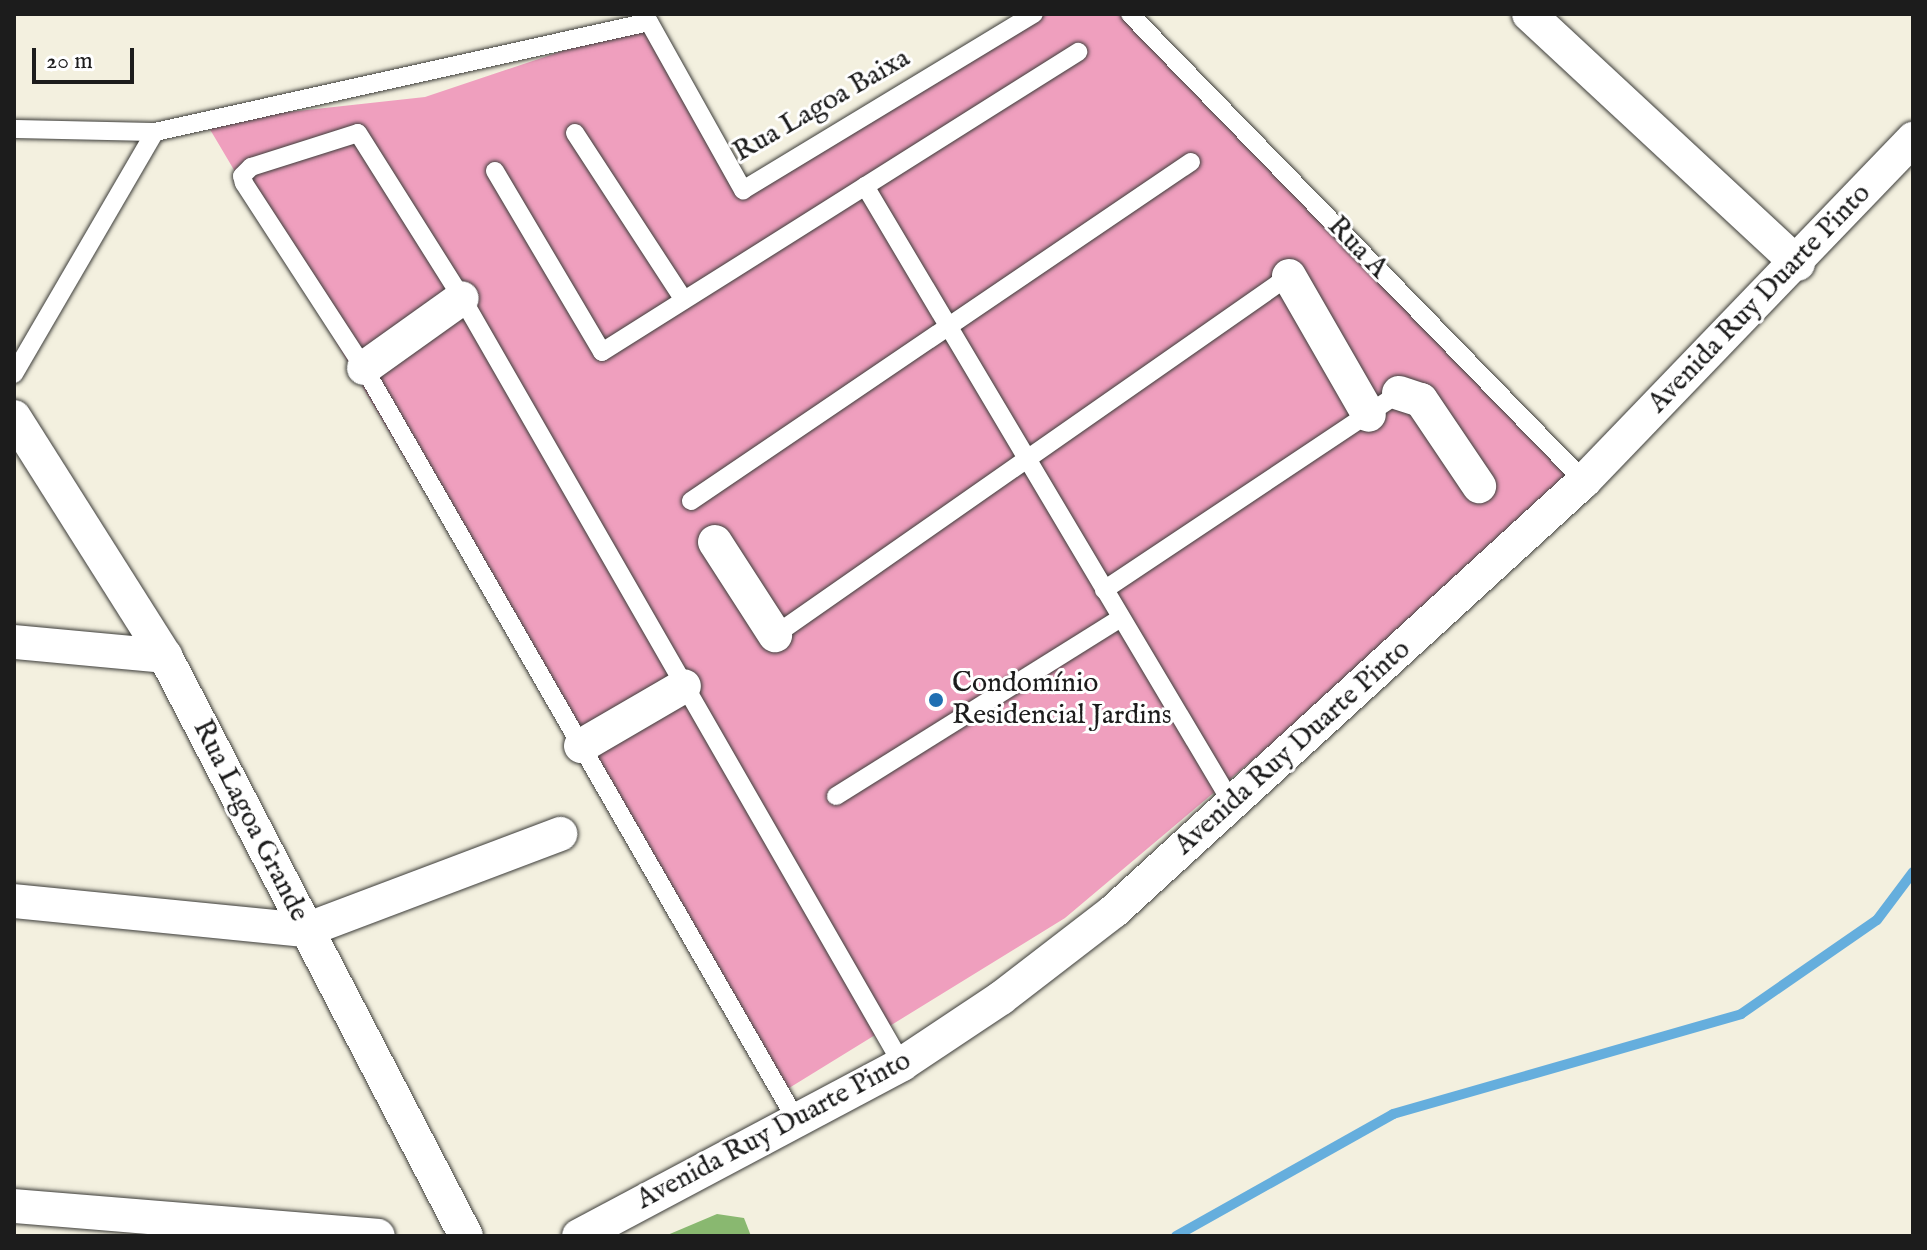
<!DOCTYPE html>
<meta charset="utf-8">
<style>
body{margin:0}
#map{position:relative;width:1927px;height:1250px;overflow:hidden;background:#f3f0df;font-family:"IM FELL English",serif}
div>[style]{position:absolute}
.forest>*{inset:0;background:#89b870}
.stream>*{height:10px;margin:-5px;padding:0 5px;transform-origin:5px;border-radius:5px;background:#65aedd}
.building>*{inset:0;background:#ef9fbe}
.roads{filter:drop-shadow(0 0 2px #3c3c39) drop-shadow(0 0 2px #3c3c39)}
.service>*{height:18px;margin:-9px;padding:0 9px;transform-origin:9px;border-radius:9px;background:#fff}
.minor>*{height:34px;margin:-17px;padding:0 17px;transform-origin:17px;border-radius:17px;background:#fff}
.dots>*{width:22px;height:22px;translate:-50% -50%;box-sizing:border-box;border:4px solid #fff;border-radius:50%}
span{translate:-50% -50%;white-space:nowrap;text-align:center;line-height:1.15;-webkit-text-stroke:6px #fff;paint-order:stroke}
.street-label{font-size:28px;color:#1c1c1c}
.poi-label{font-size:28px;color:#1c1c1c}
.left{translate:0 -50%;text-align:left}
.frame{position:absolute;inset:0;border:16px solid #1c1c1c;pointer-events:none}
.scale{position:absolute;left:32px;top:48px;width:102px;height:36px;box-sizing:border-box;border:4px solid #1c1c1c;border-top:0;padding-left:10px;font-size:24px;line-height:28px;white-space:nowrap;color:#1c1c1c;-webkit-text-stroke:6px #fff;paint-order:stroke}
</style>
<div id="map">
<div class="forest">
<div style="clip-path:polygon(717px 1214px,744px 1218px,751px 1236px,665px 1236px)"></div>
</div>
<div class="stream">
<div style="left:1176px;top:1236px;width:249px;rotate:-29.3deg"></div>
<div style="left:1393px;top:1114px;width:362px;rotate:-16deg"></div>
<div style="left:1741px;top:1014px;width:165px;rotate:-34.7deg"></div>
<div style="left:1877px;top:920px;width:60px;rotate:-53.1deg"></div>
</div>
<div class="building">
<div style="clip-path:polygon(1035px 14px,1130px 14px,1584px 481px,1065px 918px,781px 1093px,205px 121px,425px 97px,649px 22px,743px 190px)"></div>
</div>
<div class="roads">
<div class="service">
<div style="left:1130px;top:14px;width:651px;rotate:45.81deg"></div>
<div style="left:14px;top:129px;width:141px;rotate:1.2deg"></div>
<div style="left:155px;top:132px;width:506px;rotate:-12.55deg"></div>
<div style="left:649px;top:22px;width:193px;rotate:60.8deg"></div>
<div style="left:743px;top:190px;width:340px;rotate:-31.2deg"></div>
<div style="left:575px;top:133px;width:199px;rotate:56.9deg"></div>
<div style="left:495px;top:171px;width:210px;rotate:59.4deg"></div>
<div style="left:602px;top:352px;width:563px;rotate:-32.22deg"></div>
<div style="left:865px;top:186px;width:720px;rotate:59.27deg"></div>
<div style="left:14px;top:374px;width:280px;rotate:-59.8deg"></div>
<div style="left:691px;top:501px;width:604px;rotate:-34.14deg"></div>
<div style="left:1104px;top:590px;width:355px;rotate:-33.7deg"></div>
<div style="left:775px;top:635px;width:627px;rotate:-34.93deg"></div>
<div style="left:836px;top:796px;width:336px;rotate:-32deg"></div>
<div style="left:798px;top:1123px;width:871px;rotate:-119.89deg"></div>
<div style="left:364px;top:368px;width:221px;rotate:-123deg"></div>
<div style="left:244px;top:183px;width:7px;rotate:-106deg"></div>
<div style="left:242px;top:176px;width:13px;rotate:-45deg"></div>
<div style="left:251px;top:167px;width:112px;rotate:-17.6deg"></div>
<div style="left:358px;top:133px;width:195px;rotate:57.8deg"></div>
<div style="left:462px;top:298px;width:883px;rotate:60.13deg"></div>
</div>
<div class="minor">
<div style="left:1529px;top:14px;width:367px;rotate:42.9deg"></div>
<div style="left:1289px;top:276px;width:160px;rotate:60.1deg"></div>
<div style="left:364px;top:368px;width:120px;rotate:-35.5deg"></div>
<div style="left:1399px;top:393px;width:23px;rotate:18deg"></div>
<div style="left:1421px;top:400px;width:104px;rotate:56deg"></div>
<div style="left:14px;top:417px;width:283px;rotate:57.7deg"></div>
<div style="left:165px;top:656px;width:653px;rotate:62.57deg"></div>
<div style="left:715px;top:542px;width:111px;rotate:57.2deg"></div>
<div style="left:14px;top:642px;width:152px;rotate:5.3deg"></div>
<div style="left:581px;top:746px;width:119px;rotate:-30.2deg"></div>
<div style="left:14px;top:901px;width:293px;rotate:5.7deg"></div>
<div style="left:306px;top:930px;width:272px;rotate:-20.7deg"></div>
<div style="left:14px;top:1206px;width:365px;rotate:4.7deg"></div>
<div style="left:579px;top:1236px;width:366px;rotate:-28deg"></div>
<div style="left:902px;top:1064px;width:119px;rotate:-33.7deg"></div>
<div style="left:1001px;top:998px;width:143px;rotate:-37.6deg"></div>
<div style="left:1114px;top:911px;width:637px;rotate:-42.46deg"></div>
<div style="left:1584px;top:481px;width:475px;rotate:-46.1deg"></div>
</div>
</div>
<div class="dots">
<div style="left:936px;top:700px;background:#1f6fb2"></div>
</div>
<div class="street-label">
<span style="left:822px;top:106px;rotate:-30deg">Rua Lagoa Baixa</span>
<span style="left:1357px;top:248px;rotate:46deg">Rua A</span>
<span style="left:1760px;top:299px;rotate:-46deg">Avenida Ruy Duarte Pinto</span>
<span style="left:1293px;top:748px;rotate:-42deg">Avenida Ruy Duarte Pinto</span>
<span style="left:250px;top:821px;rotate:63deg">Rua Lagoa Grande</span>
<span style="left:774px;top:1131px;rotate:-28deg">Avenida Ruy Duarte Pinto</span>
</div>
<div class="poi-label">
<span class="left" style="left:952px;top:700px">Condomínio<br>Residencial Jardins</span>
</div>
<div class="frame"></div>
<div class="scale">20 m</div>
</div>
